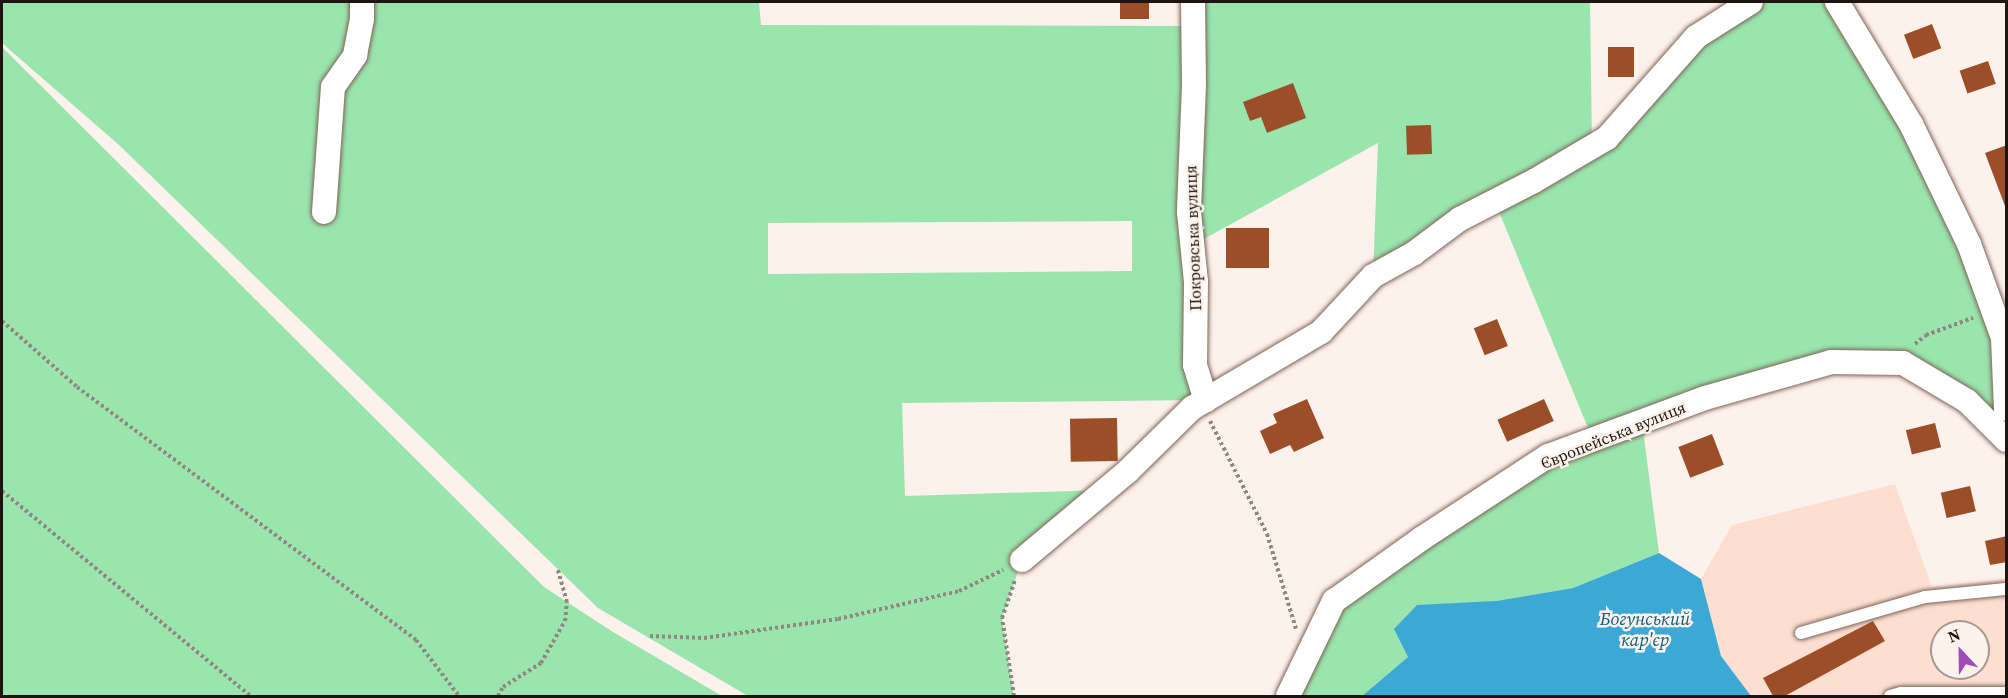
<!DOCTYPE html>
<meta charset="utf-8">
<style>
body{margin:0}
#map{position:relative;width:2008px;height:698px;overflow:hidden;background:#fdf1eb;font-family:"Source Serif 4",serif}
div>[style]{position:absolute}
.built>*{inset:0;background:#fddfd2}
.green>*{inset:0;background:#9ae5ae}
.water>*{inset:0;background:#3ca8d5}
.building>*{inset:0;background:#9c4e28;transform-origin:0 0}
.path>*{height:4px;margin-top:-2px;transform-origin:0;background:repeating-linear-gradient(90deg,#918680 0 3px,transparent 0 6px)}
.roads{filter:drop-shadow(0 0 2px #7d6459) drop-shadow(0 0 2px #7d6459)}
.service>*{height:12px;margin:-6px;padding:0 6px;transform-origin:6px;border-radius:6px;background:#fff}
.minor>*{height:24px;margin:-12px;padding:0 12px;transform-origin:12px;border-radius:12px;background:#fff}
span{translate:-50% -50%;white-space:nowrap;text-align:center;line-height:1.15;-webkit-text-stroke:5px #fdf1eb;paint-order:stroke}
.street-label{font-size:16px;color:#1f1510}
.water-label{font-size:18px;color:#0a5f7e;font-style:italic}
.frame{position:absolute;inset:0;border:3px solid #1f1510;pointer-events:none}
.north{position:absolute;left:1930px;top:620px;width:60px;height:60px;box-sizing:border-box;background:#fdf1eb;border:2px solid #a49993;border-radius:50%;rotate:338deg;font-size:16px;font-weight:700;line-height:24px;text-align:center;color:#1f1510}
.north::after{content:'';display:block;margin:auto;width:21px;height:27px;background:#a24bb8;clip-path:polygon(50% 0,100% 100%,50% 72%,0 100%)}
</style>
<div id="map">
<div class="built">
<div style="clip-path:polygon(evenodd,1895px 484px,1932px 587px,2006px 579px,2006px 696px,1751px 696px,1721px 656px,1701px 579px,1732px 525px,1895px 484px,1942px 632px,1978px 632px,1978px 668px,1942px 668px,1942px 632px)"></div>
</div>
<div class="green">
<div style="clip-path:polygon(evenodd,2px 2px,759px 2px,761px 25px,1193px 26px,1193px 2px,1590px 2px,1592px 146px,1652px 89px,1751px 2px,1837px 2px,2003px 338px,2006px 440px,1903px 363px,1831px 362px,1642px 422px,1659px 553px,1573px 588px,1496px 601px,1408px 657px,1362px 696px,1288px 696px,1334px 601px,1593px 440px,1495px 202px,1373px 276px,1378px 143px,1193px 245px,1206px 400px,902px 403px,905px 496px,1105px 490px,1022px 560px,1002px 618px,1014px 696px,748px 696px,598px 608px,119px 145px,2px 43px,2px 2px,1132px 221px,1132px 271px,768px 274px,768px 223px,1132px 221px)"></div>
<div style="clip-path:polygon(2px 47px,544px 587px,613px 632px,722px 696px,2px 696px)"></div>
</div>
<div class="water">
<div style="clip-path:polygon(1659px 553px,1701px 579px,1721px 656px,1751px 696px,1362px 696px,1408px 657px,1394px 629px,1417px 605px,1496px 601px,1573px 588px)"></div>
</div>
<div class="building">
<div style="left:1120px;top:2px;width:29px;height:17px"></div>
<div style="left:1932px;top:24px;width:26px;height:30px;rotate:69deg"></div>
<div style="left:1608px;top:47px;width:26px;height:30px"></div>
<div style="left:1988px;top:61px;width:24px;height:30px;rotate:71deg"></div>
<div style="clip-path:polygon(1293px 83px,1306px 118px,1267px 133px,1261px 117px,1250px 121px,1243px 102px)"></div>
<div style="left:1431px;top:125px;width:29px;height:25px;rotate:88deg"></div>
<div style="clip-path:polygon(2007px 145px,2007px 205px,2005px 206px,1985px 153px)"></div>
<div style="left:1269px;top:228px;width:40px;height:43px;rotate:90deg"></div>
<div style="left:1497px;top:319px;width:29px;height:25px;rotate:68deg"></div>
<div style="clip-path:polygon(1307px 399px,1324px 438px,1294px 452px,1290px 445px,1270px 454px,1260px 431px,1277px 423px,1273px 414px)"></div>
<div style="left:1544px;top:399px;width:24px;height:51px;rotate:66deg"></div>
<div style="left:1117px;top:418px;width:43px;height:47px;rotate:89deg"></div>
<div style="left:1935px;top:423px;width:25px;height:30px;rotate:76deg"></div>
<div style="left:1712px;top:434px;width:33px;height:36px;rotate:69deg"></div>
<div style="left:1970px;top:486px;width:26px;height:30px;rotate:77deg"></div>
<div style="clip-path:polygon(2007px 536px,2007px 562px,1990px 565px,1985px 541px)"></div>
<div style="clip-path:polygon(1873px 621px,1885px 641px,1785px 696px,1773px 696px,1763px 678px)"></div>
</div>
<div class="path">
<div style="left:2px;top:321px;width:100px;rotate:41.3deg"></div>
<div style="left:77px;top:387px;width:423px;rotate:36.7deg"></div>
<div style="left:416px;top:640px;width:71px;rotate:52.5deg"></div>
<div style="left:1915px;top:344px;width:14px;rotate:-39deg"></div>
<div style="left:1926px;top:335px;width:50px;rotate:-19.9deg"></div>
<div style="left:1210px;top:421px;width:127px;rotate:63.2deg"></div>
<div style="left:1267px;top:534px;width:99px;rotate:73deg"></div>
<div style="left:2px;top:491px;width:323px;rotate:39.5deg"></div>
<div style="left:650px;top:636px;width:54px;rotate:2.1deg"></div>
<div style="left:704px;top:638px;width:135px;rotate:-8.1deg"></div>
<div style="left:838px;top:619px;width:124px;rotate:-13deg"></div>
<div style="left:959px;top:591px;width:49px;rotate:-25.5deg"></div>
<div style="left:498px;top:696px;width:10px;rotate:-61deg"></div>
<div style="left:503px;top:687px;width:45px;rotate:-32.3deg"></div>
<div style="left:541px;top:663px;width:48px;rotate:-60.3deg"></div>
<div style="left:565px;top:621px;width:19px;rotate:-84deg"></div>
<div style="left:567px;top:602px;width:35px;rotate:-106deg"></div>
<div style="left:1014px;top:696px;width:79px;rotate:-98.7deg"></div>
<div style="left:1002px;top:618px;width:40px;rotate:-71.1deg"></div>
</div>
<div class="roads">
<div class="service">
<div style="left:1801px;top:633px;width:129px;rotate:-16.2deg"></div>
<div style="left:1925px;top:597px;width:81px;rotate:-5.6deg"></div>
<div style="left:1890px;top:696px;width:11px;rotate:-15deg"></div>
<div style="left:1901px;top:693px;width:105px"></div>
</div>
<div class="minor">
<div style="left:1193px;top:2px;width:83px;rotate:89.3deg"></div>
<div style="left:1194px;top:85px;width:127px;rotate:92.3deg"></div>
<div style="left:1189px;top:212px;width:70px;rotate:84.3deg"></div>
<div style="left:1196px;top:282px;width:83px;rotate:90.7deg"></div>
<div style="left:1195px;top:365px;width:37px;rotate:73deg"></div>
<div style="left:1837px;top:2px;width:143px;rotate:58.8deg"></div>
<div style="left:1911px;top:124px;width:133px;rotate:64.2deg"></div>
<div style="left:1969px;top:244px;width:100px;rotate:70.1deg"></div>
<div style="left:2003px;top:338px;width:71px;rotate:87.6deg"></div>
<div style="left:324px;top:212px;width:125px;rotate:-85.9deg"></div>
<div style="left:333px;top:87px;width:39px;rotate:-55deg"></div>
<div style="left:355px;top:55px;width:37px;rotate:-79deg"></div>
<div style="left:362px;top:19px;width:17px;rotate:-90deg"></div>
<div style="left:1022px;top:560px;width:138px;rotate:-40deg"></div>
<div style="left:1128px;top:471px;width:90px;rotate:-44.5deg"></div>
<div style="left:1192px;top:408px;width:150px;rotate:-30.5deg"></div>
<div style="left:1321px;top:332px;width:76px;rotate:-47.1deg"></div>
<div style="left:1373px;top:276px;width:46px;rotate:-28.8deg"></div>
<div style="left:1413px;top:254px;width:59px;rotate:-36.7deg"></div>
<div style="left:1460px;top:219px;width:83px;rotate:-27.2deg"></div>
<div style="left:1534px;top:181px;width:85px;rotate:-30.5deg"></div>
<div style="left:1607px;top:138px;width:135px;rotate:-48.6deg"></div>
<div style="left:1696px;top:37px;width:65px;rotate:-32.5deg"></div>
<div style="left:1288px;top:696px;width:106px;rotate:-64.2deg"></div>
<div style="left:1334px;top:601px;width:107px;rotate:-35.5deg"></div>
<div style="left:1421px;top:539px;width:152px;rotate:-33.2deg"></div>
<div style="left:1548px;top:456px;width:167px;rotate:-20.3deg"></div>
<div style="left:1705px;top:398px;width:131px;rotate:-15.9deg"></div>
<div style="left:1831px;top:362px;width:72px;rotate:0.8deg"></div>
<div style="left:1903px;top:363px;width:74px;rotate:30.7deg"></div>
<div style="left:1967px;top:401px;width:55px;rotate:45deg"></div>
</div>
</div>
<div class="street-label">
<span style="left:1193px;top:238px;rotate:-92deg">Покровська вулиця</span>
<span style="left:1613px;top:435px;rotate:-22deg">Європейська вулиця</span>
</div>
<div class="water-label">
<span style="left:1645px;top:630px">Богунський<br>кар'єр</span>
</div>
<div class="frame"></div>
<div class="north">N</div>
</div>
